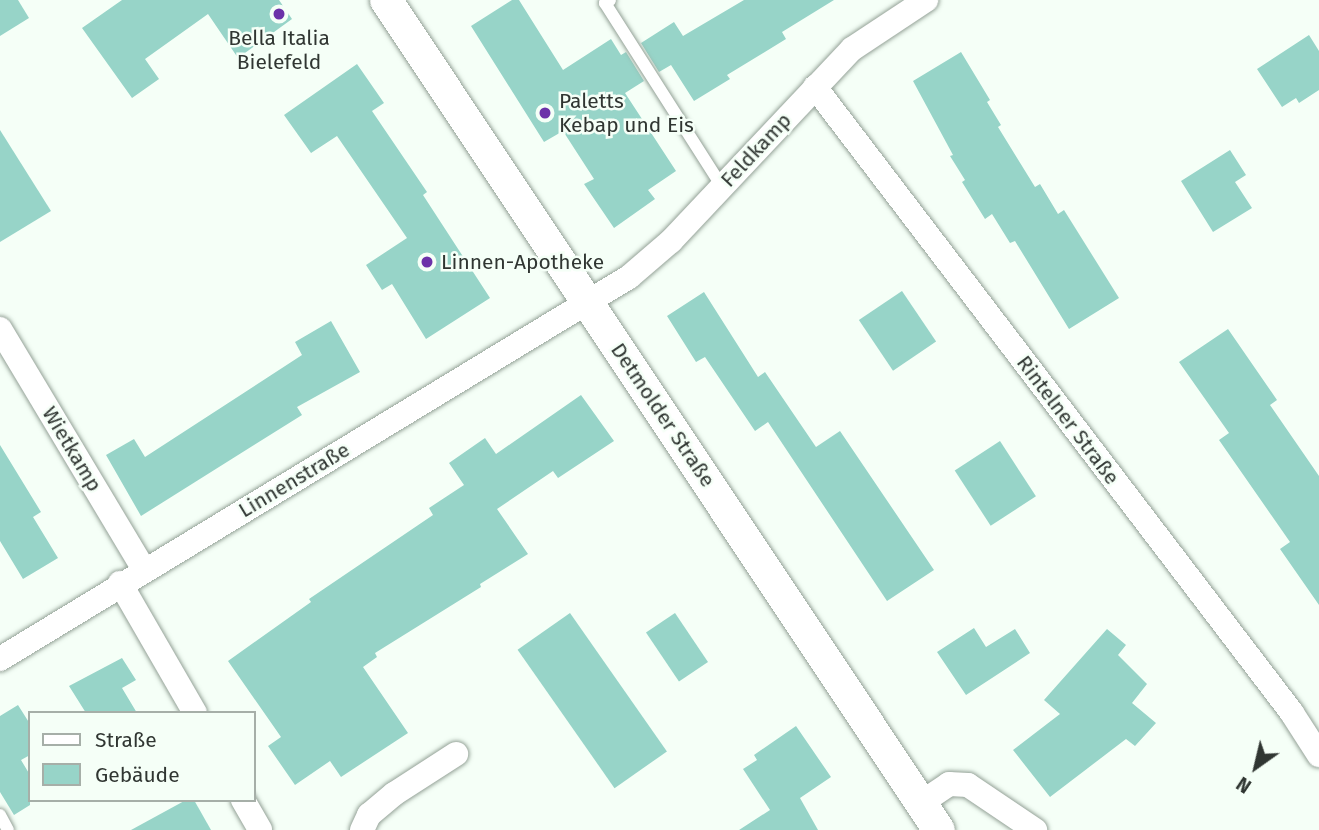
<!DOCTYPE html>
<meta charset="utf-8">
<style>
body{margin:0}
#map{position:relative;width:1319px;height:830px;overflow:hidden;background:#f5fff7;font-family:"Fira Sans",sans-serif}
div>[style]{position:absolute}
.building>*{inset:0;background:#97d4c8;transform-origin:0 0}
.roads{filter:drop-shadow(0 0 2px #94a297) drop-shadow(0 0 2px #94a297)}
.service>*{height:12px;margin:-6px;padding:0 6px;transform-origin:6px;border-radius:6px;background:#fff}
.minor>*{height:24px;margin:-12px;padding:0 12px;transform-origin:12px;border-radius:12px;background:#fff}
.tertiary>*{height:32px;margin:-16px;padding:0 16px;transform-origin:16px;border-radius:16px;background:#fff}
.dots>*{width:19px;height:19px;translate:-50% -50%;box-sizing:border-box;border:4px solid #f5fff7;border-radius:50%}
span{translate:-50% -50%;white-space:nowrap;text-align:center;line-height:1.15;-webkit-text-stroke:5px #f5fff7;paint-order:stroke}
.poi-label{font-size:21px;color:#303632}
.left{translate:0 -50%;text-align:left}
.street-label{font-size:21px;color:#303632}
.legend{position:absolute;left:28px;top:711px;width:228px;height:91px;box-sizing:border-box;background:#f5fff7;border:2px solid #a6afa8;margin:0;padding:9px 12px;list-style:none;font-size:21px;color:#303632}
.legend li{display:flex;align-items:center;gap:14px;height:35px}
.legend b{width:35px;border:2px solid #a6afa8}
.north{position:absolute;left:1221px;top:732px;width:70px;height:70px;-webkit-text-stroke:5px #f5fff7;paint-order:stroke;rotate:214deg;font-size:19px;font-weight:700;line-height:28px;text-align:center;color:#303632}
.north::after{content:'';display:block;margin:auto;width:24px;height:32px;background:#303632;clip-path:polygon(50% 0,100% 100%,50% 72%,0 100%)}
</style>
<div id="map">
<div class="building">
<div style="clip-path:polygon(0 0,18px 0,29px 18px,0 36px)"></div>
<div style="clip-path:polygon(122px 0,279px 0,292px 19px,238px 58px,208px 14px,145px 59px,159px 79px,132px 98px,82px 28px)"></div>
<div style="clip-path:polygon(512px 0,519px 0,563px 70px,611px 39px,621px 55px,626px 52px,644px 81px,625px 93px,676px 171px,648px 190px,655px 199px,614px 228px,584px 184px,594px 179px,563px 131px,544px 142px,471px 26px)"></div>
<div style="clip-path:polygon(744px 0,834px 0,782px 32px,786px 39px,727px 75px,730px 79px,694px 101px,671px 65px,659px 72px,641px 43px,674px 22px,683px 36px)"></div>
<div style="clip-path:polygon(1309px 35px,1319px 51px,1319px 90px,1299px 103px,1296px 98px,1282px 107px,1257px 69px)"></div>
<div style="clip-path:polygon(961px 52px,990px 100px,987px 102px,1001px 125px,998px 127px,1035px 187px,1040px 184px,1058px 214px,1064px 210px,1119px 298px,1069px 329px,1015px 241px,1010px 243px,992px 214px,985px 219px,962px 182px,965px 180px,950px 156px,953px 155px,913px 81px)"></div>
<div style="clip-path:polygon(357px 64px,384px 103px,372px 111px,427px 192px,423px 195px,490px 298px,426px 339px,392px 284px,382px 290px,366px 265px,407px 238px,337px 136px,311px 153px,284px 115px)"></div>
<div style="clip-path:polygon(0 130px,51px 211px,0 242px)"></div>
<div style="clip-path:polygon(1230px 150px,1246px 175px,1235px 182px,1252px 208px,1213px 232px,1181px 181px)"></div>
<div style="left:902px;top:291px;width:61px;height:52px;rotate:56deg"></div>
<div style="clip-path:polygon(704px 292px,758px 377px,765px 372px,816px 447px,840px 431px,934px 570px,887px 601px,768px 422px,755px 431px,705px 357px,696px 362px,667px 316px)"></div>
<div style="clip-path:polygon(331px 321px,360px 372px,297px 407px,302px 415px,141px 516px,106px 455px,134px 439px,145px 457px,302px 355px,295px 342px)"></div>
<div style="clip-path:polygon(1228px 329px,1277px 400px,1270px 405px,1319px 476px,1319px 605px,1280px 549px,1290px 542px,1219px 440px,1229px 433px,1179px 362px)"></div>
<div style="clip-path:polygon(581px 395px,614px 441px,558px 478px,553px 471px,497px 509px,528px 554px,480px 584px,481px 587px,375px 653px,377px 657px,363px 667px,408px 733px,341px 777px,330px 761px,295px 785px,268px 746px,281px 737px,228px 661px,311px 602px,309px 599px,433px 515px,429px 508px,464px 485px,449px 463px,485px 438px,496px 454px)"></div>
<div style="left:1000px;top:441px;width:66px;height:54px;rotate:57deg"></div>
<div style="clip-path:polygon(0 445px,41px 512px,33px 517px,58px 558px,23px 579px,0 541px)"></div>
<div style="left:570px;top:613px;width:169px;height:64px;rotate:55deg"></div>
<div style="left:675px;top:613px;width:59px;height:35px;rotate:56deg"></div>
<div style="clip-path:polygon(974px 628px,986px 647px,1015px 629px,1030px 653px,966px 695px,937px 652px)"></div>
<div style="clip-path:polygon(1107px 629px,1126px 645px,1118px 655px,1147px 684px,1132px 703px,1156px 723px,1135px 746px,1126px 739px,1050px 797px,1013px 750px,1060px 714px,1044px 700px)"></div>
<div style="clip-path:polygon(122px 658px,136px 680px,122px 688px,137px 713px,86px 713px,69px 686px)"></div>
<div style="clip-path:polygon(18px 705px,30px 724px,30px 755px,21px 760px,30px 775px,30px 805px,14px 815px,0 792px,0 716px)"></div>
<div style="clip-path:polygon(796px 726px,831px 777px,800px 798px,818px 830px,739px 830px,770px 810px,743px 769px,757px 760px,754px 755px)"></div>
<div style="clip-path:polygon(186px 800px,194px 800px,211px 830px,131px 830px)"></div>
</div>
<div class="roads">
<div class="service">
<div style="left:610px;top:0;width:6px;rotate:149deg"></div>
<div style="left:605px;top:3px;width:218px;rotate:57.5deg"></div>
<div style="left:0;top:815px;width:17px;rotate:62deg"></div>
</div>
<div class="minor">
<div style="left:815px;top:87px;width:787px;rotate:52.69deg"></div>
<div style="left:1292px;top:713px;width:50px;rotate:57.3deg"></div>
<div style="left:0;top:329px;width:281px;rotate:59.1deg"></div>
<div style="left:120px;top:583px;width:150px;rotate:60deg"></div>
<div style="left:0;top:659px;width:736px;rotate:-31.27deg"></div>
<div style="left:629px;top:277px;width:55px;rotate:-40.6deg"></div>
<div style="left:671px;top:241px;width:264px;rotate:-46.7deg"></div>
<div style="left:852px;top:49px;width:89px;rotate:-33.5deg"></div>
<div style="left:243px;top:800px;width:34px;rotate:60deg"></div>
<div style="left:921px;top:803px;width:34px;rotate:-34deg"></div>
<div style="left:949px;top:784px;width:19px;rotate:3deg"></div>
<div style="left:968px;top:785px;width:81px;rotate:33.9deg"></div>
<div style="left:362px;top:830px;width:17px;rotate:-65deg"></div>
<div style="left:369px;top:815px;width:33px;rotate:-40deg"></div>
<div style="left:394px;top:794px;width:74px;rotate:-32.8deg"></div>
</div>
<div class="tertiary">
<div style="left:386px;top:0;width:997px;rotate:56.33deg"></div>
</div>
</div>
<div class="dots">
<div style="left:279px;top:14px;background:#6c32a9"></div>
<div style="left:545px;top:113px;background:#6c32a9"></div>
<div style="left:427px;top:262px;background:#6c32a9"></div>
</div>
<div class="poi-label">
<span style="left:279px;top:50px">Bella Italia<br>Bielefeld</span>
<span class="left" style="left:559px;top:113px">Paletts<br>Kebap und Eis</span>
<span class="left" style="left:441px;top:262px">Linnen-Apotheke</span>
</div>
<div class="street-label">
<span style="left:756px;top:150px;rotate:-47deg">Feldkamp</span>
<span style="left:663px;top:415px;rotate:56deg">Detmolder Straße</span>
<span style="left:1068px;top:420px;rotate:53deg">Rintelner Straße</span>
<span style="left:72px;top:449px;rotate:59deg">Wietkamp</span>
<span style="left:294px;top:480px;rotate:-31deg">Linnenstraße</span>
</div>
<ul class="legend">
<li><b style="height:9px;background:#fff"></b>Straße</li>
<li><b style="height:19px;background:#97d4c8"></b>Gebäude</li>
</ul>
<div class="north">N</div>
</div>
